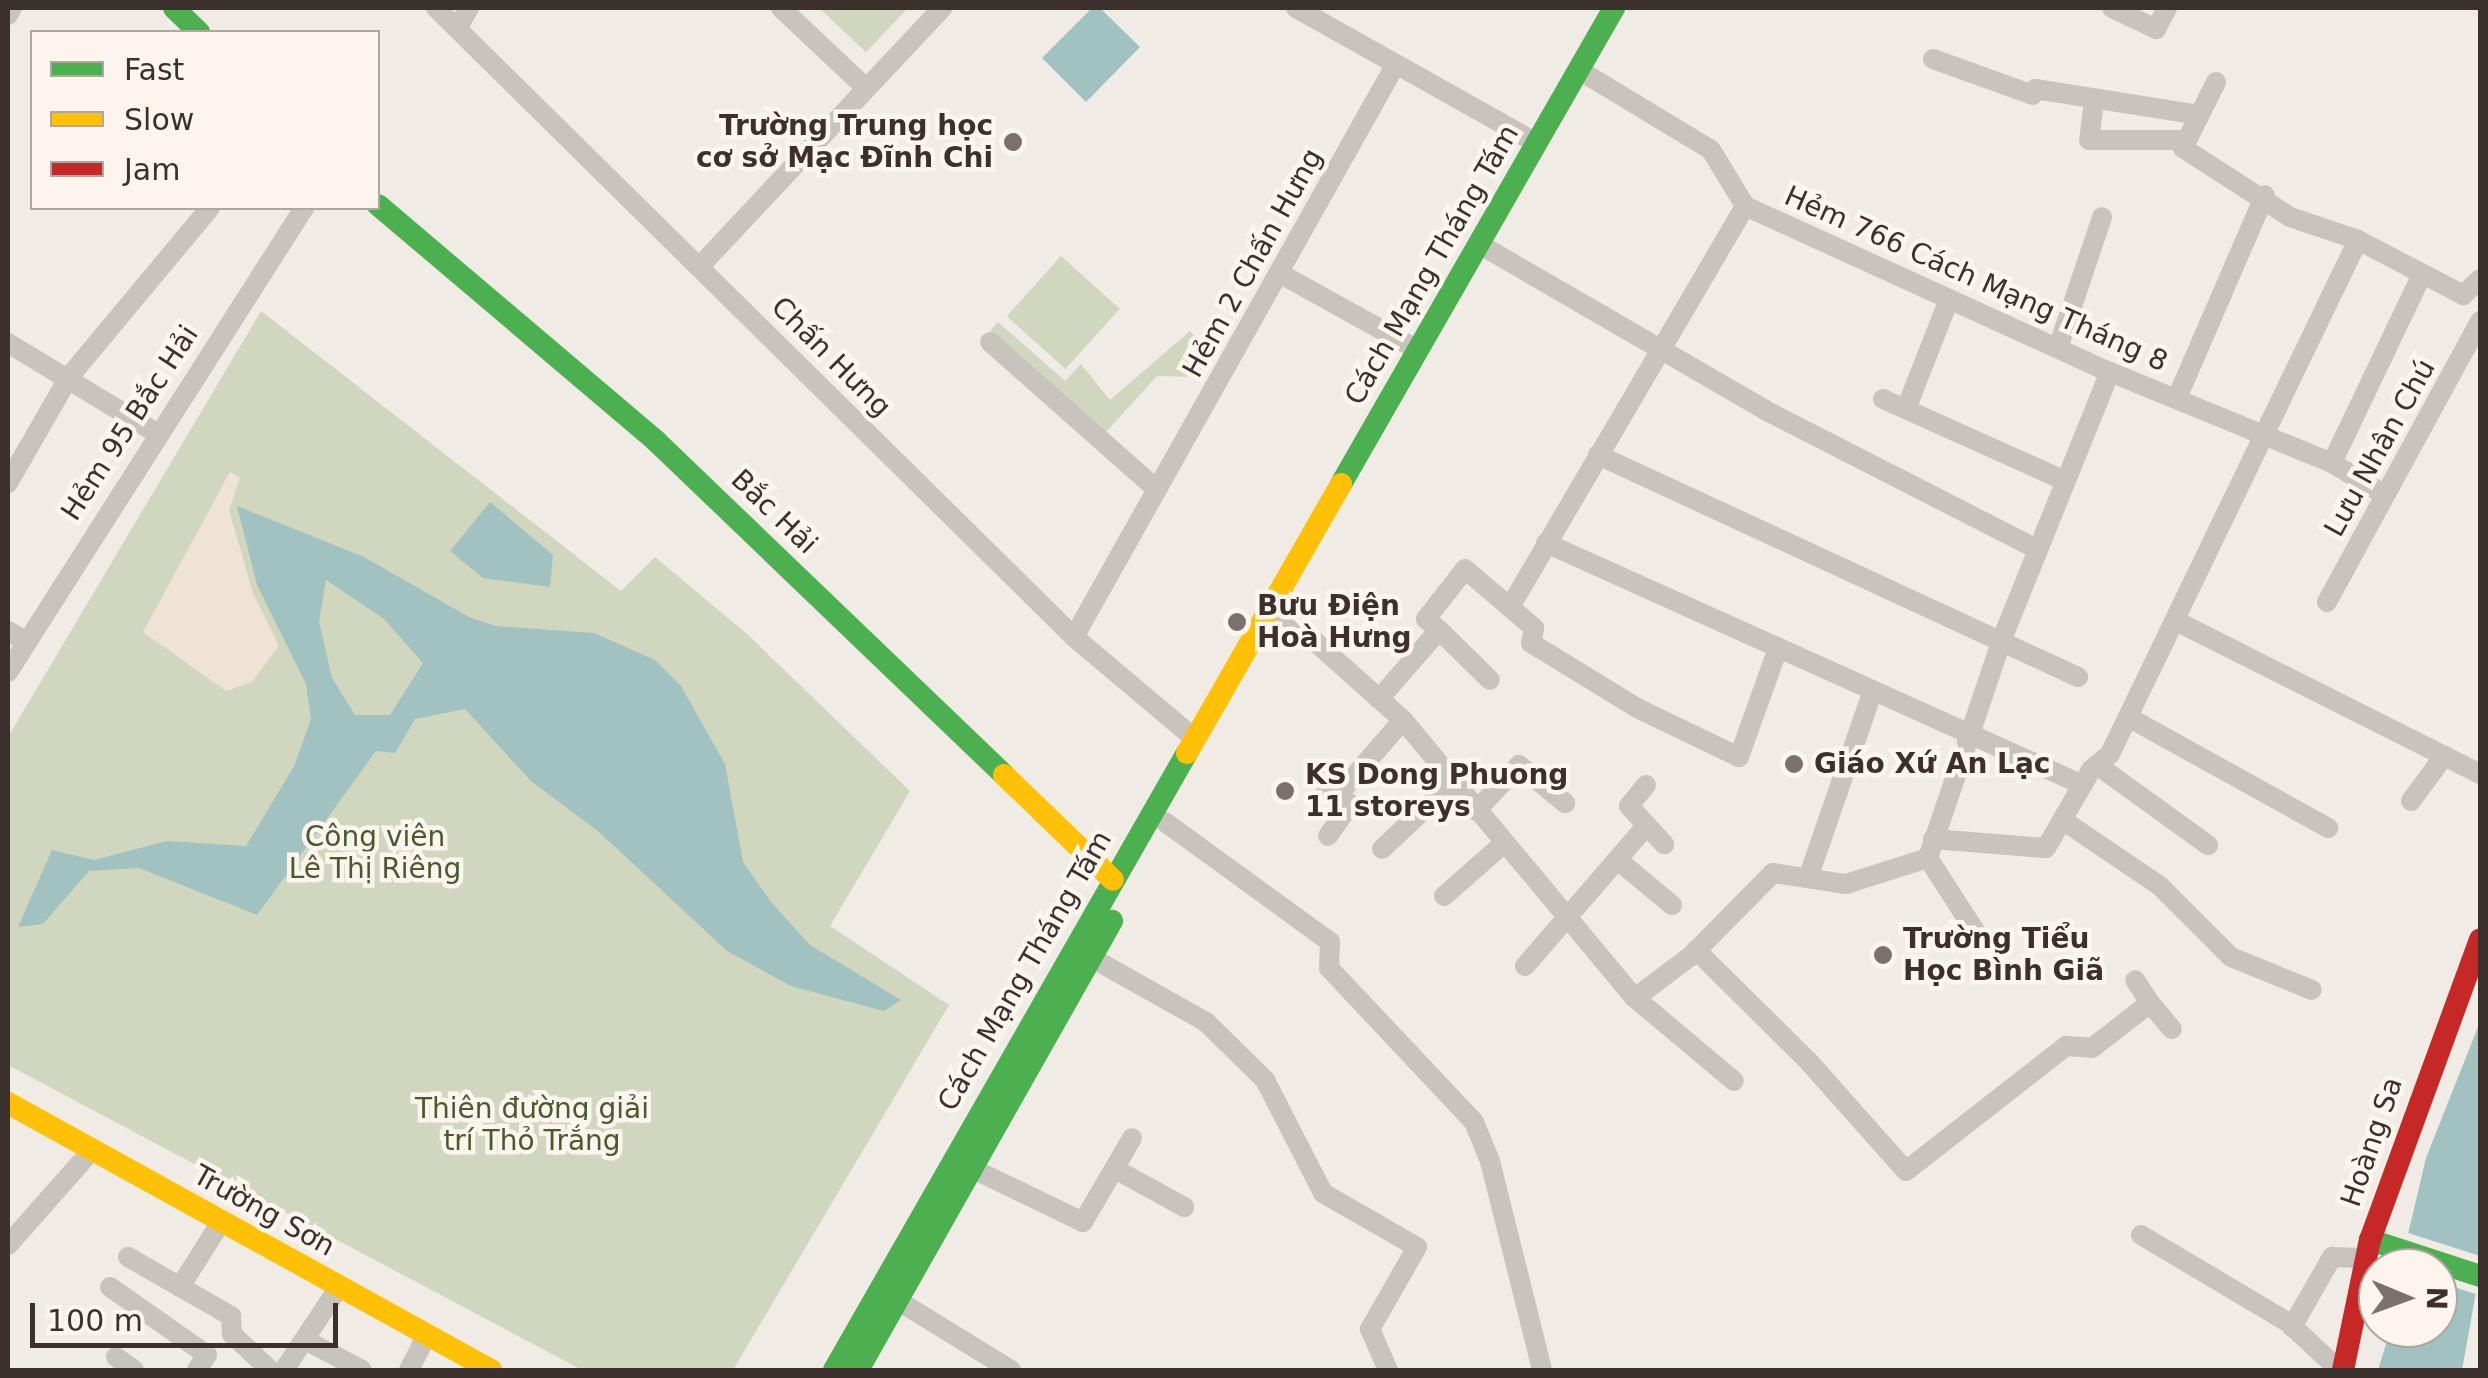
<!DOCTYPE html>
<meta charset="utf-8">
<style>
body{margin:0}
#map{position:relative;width:2488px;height:1378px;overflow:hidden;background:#f0ebe5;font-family:"DejaVu Sans",sans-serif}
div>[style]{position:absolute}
.green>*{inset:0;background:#d1d6bf;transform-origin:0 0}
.plaza>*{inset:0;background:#eee3d5}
.water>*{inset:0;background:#a1c2c1}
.pier>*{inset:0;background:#f0ebe5}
.street>*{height:20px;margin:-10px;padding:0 10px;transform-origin:10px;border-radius:10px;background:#c9c3be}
.fast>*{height:22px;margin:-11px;padding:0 11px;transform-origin:11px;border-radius:11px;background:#4caf50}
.slow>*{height:22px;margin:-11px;padding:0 11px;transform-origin:11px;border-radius:11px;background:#ffc107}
.jam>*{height:22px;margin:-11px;padding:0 11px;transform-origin:11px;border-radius:11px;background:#c62828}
.dots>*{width:28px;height:28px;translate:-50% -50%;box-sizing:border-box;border:5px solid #fbf5ee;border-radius:50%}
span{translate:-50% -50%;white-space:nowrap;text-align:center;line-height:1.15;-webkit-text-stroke:9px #fbf5ee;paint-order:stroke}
.poi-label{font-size:28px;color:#3b302b;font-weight:700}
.right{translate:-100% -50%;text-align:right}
.left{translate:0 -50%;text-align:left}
.street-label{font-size:28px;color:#3b302b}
.park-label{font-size:28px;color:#4a5a2e}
.frame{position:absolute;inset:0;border:10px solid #3b302b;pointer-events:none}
.legend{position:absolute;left:30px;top:30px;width:350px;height:180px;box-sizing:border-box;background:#fbf5ee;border:2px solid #aea6a0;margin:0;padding:12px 18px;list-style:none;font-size:30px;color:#3b302b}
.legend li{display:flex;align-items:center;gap:20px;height:50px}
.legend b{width:50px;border:2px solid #aea6a0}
.north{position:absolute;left:2358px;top:1248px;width:100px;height:100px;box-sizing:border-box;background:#fbf5ee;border:2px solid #aea6a0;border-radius:50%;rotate:91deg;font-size:28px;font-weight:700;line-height:40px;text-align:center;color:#3b302b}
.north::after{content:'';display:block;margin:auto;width:35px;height:45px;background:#7a716c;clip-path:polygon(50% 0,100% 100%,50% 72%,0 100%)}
.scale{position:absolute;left:30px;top:1303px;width:308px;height:45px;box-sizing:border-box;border:5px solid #3b302b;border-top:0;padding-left:12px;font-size:30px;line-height:35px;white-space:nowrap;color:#3b302b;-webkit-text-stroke:8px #fbf5ee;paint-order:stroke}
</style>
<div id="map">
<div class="green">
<div style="clip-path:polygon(819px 8px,908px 8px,866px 52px)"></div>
<div style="left:1061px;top:256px;width:79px;height:81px;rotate:42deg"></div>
<div style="clip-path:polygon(261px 311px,621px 591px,655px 557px,747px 634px,910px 791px,830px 926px,949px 1005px,733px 1370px,582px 1370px,8px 1065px,8px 737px)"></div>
<div style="clip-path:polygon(998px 322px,1065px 381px,1081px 364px,1110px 400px,1190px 331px,1212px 358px,1195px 377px,1157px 376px,1106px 432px,990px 331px)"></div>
</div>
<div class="plaza">
<div style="clip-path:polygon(230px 472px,240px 478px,229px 510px,253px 593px,279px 646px,252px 682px,226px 691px,143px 632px)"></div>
</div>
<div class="water">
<div style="clip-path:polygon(1092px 8px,1100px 8px,1140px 47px,1086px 102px,1042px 58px)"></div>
<div style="clip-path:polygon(490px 502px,553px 555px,550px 587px,483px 578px,450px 551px)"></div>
<div style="clip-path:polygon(evenodd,237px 506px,364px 557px,469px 617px,496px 626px,594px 633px,655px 660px,681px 686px,725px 764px,743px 862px,771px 902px,810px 945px,901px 1000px,884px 1011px,791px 986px,727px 951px,598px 831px,531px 781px,465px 709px,415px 719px,395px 753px,376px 751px,257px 915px,139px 868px,89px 871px,43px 924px,18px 927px,52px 850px,94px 860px,167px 841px,246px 846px,294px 766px,311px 719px,306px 684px,257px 585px,237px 506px,326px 580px,384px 619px,423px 663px,390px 715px,355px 715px,332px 678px,319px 622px,326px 580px)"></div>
<div style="clip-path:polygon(2480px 1022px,2480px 1270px,2462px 1370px,2378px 1370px,2391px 1328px,2438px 1328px,2438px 1268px,2400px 1268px,2426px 1158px)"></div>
</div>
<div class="pier">
<div style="clip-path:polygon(2402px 1231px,2480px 1256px,2479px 1295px,2438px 1282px,2438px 1268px,2395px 1268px)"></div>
</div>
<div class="street">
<div style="left:436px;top:8px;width:896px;rotate:44.59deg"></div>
<div style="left:1074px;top:637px;width:157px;rotate:40.1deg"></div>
<div style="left:781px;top:8px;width:117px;rotate:43.3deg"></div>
<div style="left:1296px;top:8px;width:276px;rotate:29.3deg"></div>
<div style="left:2112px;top:8px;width:49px;rotate:25.5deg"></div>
<div style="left:2156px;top:29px;width:24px;rotate:-62deg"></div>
<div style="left:8px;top:15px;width:8px;rotate:-60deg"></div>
<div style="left:458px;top:27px;width:22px;rotate:-60deg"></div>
<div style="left:1933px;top:59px;width:106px;rotate:19.8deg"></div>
<div style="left:1579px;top:70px;width:154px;rotate:31.2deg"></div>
<div style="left:1711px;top:150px;width:66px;rotate:58.7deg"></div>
<div style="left:1745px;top:206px;width:401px;rotate:24.5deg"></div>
<div style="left:2110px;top:372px;width:240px;rotate:22.3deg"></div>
<div style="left:2332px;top:463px;width:62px;rotate:31.1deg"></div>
<div style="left:2216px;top:82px;width:74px;rotate:116.6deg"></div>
<div style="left:2183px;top:148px;width:127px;rotate:32.8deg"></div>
<div style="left:2290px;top:217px;width:72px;rotate:18.7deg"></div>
<div style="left:2358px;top:240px;width:119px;rotate:27.6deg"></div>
<div style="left:2463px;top:295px;width:23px;rotate:-43deg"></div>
<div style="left:2035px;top:89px;width:166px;rotate:9deg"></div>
<div style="left:2094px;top:101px;width:39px;rotate:97deg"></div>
<div style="left:2089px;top:140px;width:98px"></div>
<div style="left:1479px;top:244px;width:331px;rotate:30.1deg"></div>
<div style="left:1765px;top:410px;width:305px;rotate:27.1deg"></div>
<div style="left:700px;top:266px;width:354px;rotate:-46.8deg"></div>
<div style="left:1279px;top:273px;width:159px;rotate:29deg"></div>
<div style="left:990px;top:342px;width:223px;rotate:41.5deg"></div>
<div style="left:8px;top:343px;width:172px;rotate:31.2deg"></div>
<div style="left:2058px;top:348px;width:138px;rotate:-71.4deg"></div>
<div style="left:2177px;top:398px;width:221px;rotate:-66.6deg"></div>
<div style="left:1883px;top:399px;width:197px;rotate:24.2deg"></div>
<div style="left:1906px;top:409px;width:118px;rotate:-68.6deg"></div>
<div style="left:1598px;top:455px;width:529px;rotate:24.82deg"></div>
<div style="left:2332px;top:463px;width:209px;rotate:-64.5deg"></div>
<div style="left:8px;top:483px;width:122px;rotate:-60.1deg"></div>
<div style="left:69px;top:377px;width:220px;rotate:-50.2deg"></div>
<div style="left:1546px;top:543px;width:589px;rotate:24.26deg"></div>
<div style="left:2327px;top:602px;width:320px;rotate:-61.4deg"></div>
<div style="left:1275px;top:606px;width:171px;rotate:41.7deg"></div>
<div style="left:1403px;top:720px;width:362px;rotate:50.2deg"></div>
<div style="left:1635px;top:998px;width:71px;rotate:-37deg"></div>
<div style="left:1692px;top:955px;width:115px;rotate:-45.4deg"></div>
<div style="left:1773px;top:873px;width:74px;rotate:8.6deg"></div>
<div style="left:1846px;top:884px;width:86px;rotate:-17.6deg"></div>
<div style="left:1928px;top:858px;width:231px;rotate:-71.3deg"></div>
<div style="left:2002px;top:639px;width:288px;rotate:-68deg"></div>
<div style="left:1510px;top:607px;width:465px;rotate:-59.6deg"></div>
<div style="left:2176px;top:621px;width:340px;rotate:26.7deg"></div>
<div style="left:1439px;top:630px;width:71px;rotate:44.4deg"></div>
<div style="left:8px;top:631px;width:20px;rotate:30deg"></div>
<div style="left:1074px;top:637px;width:657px;rotate:-60.67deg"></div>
<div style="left:8px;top:672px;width:550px;rotate:-57.46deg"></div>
<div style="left:1379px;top:699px;width:91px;rotate:-49deg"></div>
<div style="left:1439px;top:630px;width:17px;rotate:-140deg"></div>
<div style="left:1426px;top:619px;width:63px;rotate:-52deg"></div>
<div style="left:1465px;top:569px;width:91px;rotate:40.5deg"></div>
<div style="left:1534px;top:628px;width:15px;rotate:101deg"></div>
<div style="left:1531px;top:643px;width:124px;rotate:31.5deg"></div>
<div style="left:1637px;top:708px;width:113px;rotate:25.7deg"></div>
<div style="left:1739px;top:757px;width:113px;rotate:-70.3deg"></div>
<div style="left:2128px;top:717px;width:229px;rotate:29deg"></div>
<div style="left:2097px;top:765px;width:137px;rotate:35.8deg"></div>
<div style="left:1318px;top:778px;width:26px;rotate:40deg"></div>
<div style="left:1338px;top:795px;width:99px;rotate:-49.1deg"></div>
<div style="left:1646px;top:785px;width:27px;rotate:129deg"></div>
<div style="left:1629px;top:806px;width:52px;rotate:47.4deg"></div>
<div style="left:2411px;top:801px;width:56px;rotate:-53.7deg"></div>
<div style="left:1476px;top:811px;width:63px;rotate:-46.9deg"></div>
<div style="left:1519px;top:765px;width:60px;rotate:39.6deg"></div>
<div style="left:2064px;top:821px;width:116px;rotate:34.1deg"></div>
<div style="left:2160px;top:886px;width:100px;rotate:45deg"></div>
<div style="left:2231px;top:957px;width:87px;rotate:22.2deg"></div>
<div style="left:1165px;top:822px;width:204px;rotate:36deg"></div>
<div style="left:1330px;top:942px;width:26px;rotate:92deg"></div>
<div style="left:1329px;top:968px;width:212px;rotate:46.7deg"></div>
<div style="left:1474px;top:1122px;width:42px;rotate:67.7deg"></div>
<div style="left:1490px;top:1161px;width:215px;rotate:76deg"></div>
<div style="left:1328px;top:836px;width:39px;rotate:-55deg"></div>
<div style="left:1350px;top:804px;width:15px;rotate:-143deg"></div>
<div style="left:1933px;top:839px;width:113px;rotate:4.6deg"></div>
<div style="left:2046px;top:848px;width:90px;rotate:-60deg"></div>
<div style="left:2091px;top:770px;width:25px;rotate:-40deg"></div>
<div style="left:2110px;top:754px;width:571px;rotate:-64.24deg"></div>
<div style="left:1382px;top:849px;width:98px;rotate:-43.3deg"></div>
<div style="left:1928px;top:858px;width:87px;rotate:57.2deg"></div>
<div style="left:1619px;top:861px;width:69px;rotate:39.7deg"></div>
<div style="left:1808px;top:878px;width:196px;rotate:-70.9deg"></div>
<div style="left:1444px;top:896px;width:79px;rotate:-41.4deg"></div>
<div style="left:1696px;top:950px;width:161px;rotate:44.7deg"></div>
<div style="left:1810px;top:1063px;width:144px;rotate:48.4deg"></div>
<div style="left:1906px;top:1171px;width:203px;rotate:-38deg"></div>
<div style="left:2066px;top:1046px;width:26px;rotate:4deg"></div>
<div style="left:2092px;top:1048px;width:73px;rotate:-37.8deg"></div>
<div style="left:2150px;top:1003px;width:27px;rotate:-123deg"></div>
<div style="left:1092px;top:958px;width:131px;rotate:29.3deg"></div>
<div style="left:1206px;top:1022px;width:83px;rotate:44.5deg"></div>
<div style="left:1265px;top:1080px;width:127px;rotate:62.8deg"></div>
<div style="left:1323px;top:1193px;width:108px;rotate:29.9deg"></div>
<div style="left:1417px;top:1247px;width:95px;rotate:119.8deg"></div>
<div style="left:1370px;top:1329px;width:45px;rotate:66.3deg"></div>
<div style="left:1525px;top:966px;width:186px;rotate:-49.1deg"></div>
<div style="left:1635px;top:998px;width:129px;rotate:40deg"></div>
<div style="left:2150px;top:1003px;width:34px;rotate:50deg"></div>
<div style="left:973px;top:1169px;width:122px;rotate:25.7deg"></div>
<div style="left:1083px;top:1222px;width:97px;rotate:-59.7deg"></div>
<div style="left:1115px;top:1169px;width:79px;rotate:28.8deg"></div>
<div style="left:2141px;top:1235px;width:172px;rotate:30.7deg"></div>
<div style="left:2289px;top:1323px;width:69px;rotate:43.2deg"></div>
<div style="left:8px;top:1245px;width:127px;rotate:-48.5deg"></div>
<div style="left:128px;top:1257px;width:119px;rotate:29.8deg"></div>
<div style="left:231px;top:1316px;width:18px;rotate:87deg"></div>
<div style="left:232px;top:1334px;width:52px;rotate:43.5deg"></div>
<div style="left:110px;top:1287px;width:118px;rotate:35deg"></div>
<div style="left:207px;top:1355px;width:18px;rotate:124deg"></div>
<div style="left:180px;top:1287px;width:77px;rotate:-57.8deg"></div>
<div style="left:897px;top:1300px;width:134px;rotate:31.6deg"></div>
<div style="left:2292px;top:1327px;width:81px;rotate:-60.3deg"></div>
<div style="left:2332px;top:1257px;width:34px;rotate:2deg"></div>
<div style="left:307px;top:1341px;width:62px;rotate:27.8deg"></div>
<div style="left:116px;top:1357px;width:22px;rotate:36deg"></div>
<div style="left:284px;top:1370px;width:100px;rotate:-56.5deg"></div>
<div style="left:409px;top:1370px;width:39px;rotate:-63deg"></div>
</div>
<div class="fast">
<div style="left:174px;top:8px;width:35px;rotate:44deg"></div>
<div style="left:378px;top:205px;width:365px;rotate:40.3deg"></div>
<div style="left:656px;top:441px;width:482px;rotate:43.8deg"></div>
<div style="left:1341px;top:484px;width:549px;rotate:-60.16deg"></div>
<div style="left:2370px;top:1240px;width:116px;rotate:18.1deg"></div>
<div style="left:834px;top:1370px;width:711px;rotate:-60.23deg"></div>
<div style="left:858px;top:1370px;width:516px;rotate:-60.5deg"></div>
</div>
<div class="slow">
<div style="left:1187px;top:753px;width:310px;rotate:-60.2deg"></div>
<div style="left:1004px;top:775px;width:151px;rotate:43.9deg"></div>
<div style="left:8px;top:1103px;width:552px;rotate:28.93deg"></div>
</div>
<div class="jam">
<div style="left:2343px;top:1370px;width:133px;rotate:-78.3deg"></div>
<div style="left:2370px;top:1240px;width:320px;rotate:-69.9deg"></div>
</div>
<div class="dots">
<div style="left:1013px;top:142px;background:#7a716c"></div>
<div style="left:1237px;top:622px;background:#7a716c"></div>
<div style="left:1794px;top:764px;background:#7a716c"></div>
<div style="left:1285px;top:791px;background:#7a716c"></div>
<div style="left:1883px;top:955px;background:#7a716c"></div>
</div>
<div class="poi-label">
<span class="right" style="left:993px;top:142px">Trường Trung học<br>cơ sở Mạc Đĩnh Chi</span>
<span class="left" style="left:1257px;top:622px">Bưu Điện<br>Hoà Hưng</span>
<span class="left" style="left:1814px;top:764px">Giáo Xứ An Lạc</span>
<span class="left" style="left:1305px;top:791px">KS Dong Phuong<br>11 storeys</span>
<span class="left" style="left:1903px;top:955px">Trường Tiểu<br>Học Bình Giã</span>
</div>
<div class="street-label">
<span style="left:1253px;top:263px;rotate:-61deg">Hẻm 2 Chấn Hưng</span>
<span style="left:1432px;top:265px;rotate:-60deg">Cách Mạng Tháng Tám</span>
<span style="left:1976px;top:279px;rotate:24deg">Hẻm 766 Cách Mạng Tháng 8</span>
<span style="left:831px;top:357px;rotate:45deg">Chấn Hưng</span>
<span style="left:130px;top:423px;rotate:-57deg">Hẻm 95 Bắc Hải</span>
<span style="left:2380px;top:448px;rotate:-61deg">Lưu Nhân Chú</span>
<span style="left:774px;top:512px;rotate:44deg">Bắc Hải</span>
<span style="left:1025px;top:971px;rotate:-60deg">Cách Mạng Tháng Tám</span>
<span style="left:2372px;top:1142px;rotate:-71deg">Hoàng Sa</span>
<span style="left:264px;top:1211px;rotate:29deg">Trường Sơn</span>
</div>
<div class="park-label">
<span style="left:375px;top:853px">Công viên<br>Lê Thị Riêng</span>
<span style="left:532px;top:1125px">Thiên đường giải<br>trí Thỏ Trắng</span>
</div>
<div class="frame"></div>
<ul class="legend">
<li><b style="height:12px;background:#4caf50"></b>Fast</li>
<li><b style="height:12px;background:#ffc107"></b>Slow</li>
<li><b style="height:12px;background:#c62828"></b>Jam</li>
</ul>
<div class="north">N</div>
<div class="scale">100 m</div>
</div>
